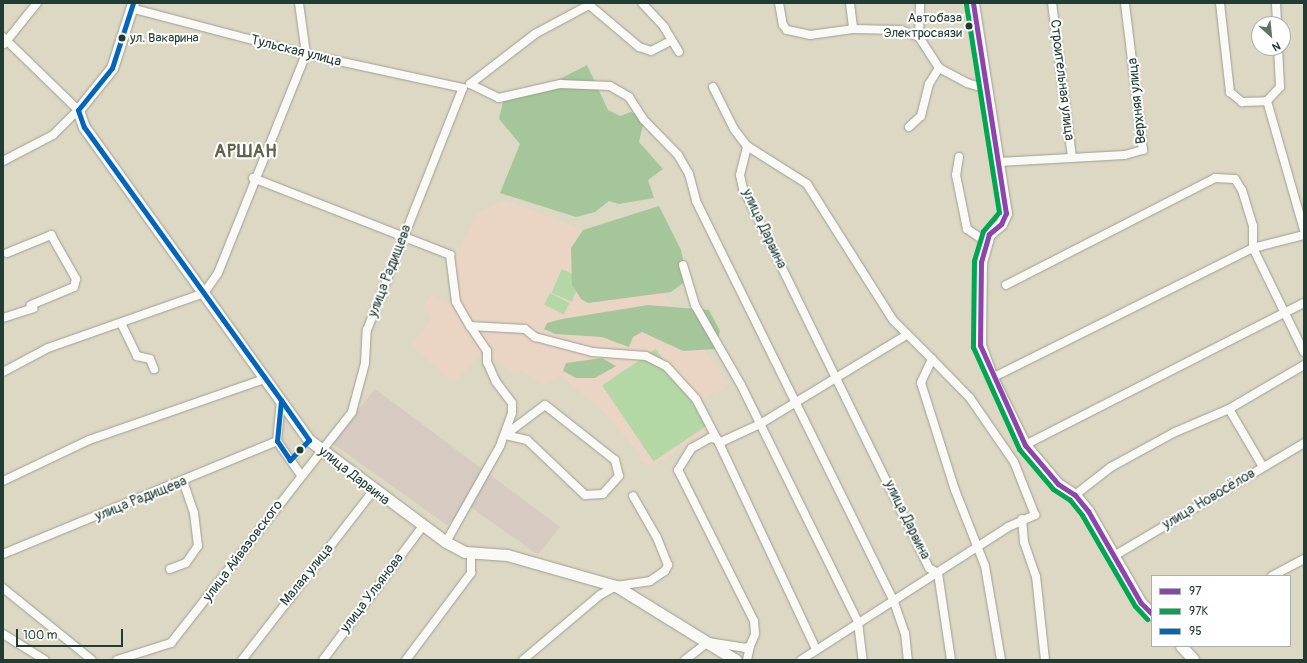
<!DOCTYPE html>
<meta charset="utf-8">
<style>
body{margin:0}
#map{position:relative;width:1307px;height:663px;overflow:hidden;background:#dcd8c4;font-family:Pangolin,sans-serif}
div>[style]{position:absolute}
.built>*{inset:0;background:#ead5c5}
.industrial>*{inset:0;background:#d6cac1}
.green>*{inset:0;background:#b4d7a6;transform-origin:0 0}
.forest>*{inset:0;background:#a4c69a}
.roads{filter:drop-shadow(0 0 1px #9d9f92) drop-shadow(0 0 1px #9d9f92)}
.street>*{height:8px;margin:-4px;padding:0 4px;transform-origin:4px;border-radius:4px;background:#faf9f6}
.secondary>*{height:11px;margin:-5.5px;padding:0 5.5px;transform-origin:5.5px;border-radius:5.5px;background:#faf9f6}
.bus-1>*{height:5px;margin:-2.5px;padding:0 2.5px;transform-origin:2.5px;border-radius:2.5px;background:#8e44ad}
.bus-2>*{height:5px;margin:-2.5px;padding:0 2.5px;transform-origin:2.5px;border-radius:2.5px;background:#00a651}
.bus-3>*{height:5px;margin:-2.5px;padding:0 2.5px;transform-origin:2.5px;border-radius:2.5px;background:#0065bd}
.dots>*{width:11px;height:11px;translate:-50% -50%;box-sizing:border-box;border:2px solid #fff;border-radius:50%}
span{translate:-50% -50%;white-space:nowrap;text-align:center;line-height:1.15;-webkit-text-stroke:4px #fff;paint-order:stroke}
.bus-label{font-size:13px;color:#1f3d34}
.right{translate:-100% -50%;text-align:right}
.left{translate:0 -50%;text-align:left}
.street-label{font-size:14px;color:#1f3d34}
.district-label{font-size:18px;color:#5f624c;font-weight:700;letter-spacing:1px}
.frame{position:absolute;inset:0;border:4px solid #1f3d34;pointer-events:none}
.legend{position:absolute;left:1151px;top:575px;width:140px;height:72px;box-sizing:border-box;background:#fff;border:1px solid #a5b1ae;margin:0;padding:5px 7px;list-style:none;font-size:12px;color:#1f3d34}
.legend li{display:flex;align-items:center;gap:8px;height:20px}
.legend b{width:20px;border:1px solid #a5b1ae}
.north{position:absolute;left:1251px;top:16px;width:40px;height:40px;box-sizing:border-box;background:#fff;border:1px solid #a5b1ae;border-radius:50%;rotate:153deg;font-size:11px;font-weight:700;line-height:16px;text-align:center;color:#1f3d34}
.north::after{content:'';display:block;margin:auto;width:14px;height:18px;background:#617366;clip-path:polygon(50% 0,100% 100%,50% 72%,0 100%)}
.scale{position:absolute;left:16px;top:629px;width:107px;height:18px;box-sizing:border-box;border:2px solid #1f3d34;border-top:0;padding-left:5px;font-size:12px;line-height:14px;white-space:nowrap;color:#1f3d34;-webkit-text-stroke:3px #fff;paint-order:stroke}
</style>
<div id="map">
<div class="built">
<div style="clip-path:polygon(505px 200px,629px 247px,729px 384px,695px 405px,708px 429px,652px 467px,640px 460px,640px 454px,604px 412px,560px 375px,544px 385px,520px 370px,516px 375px,492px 357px,495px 349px,484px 340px,461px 307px,455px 285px,454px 257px,478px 213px)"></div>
<div style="clip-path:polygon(431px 294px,456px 307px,484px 350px,453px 383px,411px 344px,432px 320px,424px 307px)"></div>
</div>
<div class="industrial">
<div style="clip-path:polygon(375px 389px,560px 527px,538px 555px,468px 505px,447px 525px,332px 443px)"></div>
</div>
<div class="green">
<div style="left:562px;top:269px;width:22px;height:26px;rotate:24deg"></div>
<div style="left:550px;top:293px;width:22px;height:13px;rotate:27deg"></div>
<div style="left:656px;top:349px;width:92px;height:65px;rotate:56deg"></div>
</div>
<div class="forest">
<div style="clip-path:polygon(587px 65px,608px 110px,620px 116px,631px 112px,639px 116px,643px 125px,639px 142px,663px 169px,648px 180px,654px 198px,619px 204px,609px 201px,595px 212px,576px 217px,500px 193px,520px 144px,499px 119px,504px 98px,540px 89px)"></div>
<div style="clip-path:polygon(659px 206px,681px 250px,686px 274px,683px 283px,671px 292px,588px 303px,581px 299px,572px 285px,571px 248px,583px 230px)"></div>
<div style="clip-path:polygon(648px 305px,709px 310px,720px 331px,715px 349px,683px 351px,642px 332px,633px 337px,629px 347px,602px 337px,555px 334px,544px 329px,547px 323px,562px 319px)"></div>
<div style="clip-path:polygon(602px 358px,616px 366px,595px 378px,576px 378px,563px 371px,566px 363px)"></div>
</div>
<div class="roads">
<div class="street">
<div style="left:587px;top:3px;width:68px;rotate:40.2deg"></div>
<div style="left:639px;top:47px;width:13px;rotate:18deg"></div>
<div style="left:651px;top:51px;width:22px;rotate:-27deg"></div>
<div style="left:642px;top:3px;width:33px;rotate:47deg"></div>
<div style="left:664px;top:27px;width:29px;rotate:59deg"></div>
<div style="left:779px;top:3px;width:22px;rotate:80deg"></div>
<div style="left:783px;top:25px;width:6px;rotate:51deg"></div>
<div style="left:787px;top:30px;width:24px;rotate:12deg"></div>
<div style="left:810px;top:35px;width:43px;rotate:-7.9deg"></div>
<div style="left:853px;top:29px;width:48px;rotate:1.2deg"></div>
<div style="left:901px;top:30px;width:19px;rotate:21deg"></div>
<div style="left:919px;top:37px;width:34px;rotate:-88deg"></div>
<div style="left:850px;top:3px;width:26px;rotate:83deg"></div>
<div style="left:1052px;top:3px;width:155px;rotate:82.6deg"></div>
<div style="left:1220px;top:3px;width:90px;rotate:83.6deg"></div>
<div style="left:1230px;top:92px;width:16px;rotate:40deg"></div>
<div style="left:1242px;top:102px;width:25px;rotate:-2deg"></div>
<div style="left:1276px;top:3px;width:21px;rotate:87deg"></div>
<div style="left:589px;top:5px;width:61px;rotate:151.8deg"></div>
<div style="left:535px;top:34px;width:82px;rotate:142.4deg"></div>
<div style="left:470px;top:84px;width:32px;rotate:26deg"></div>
<div style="left:499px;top:98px;width:63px;rotate:-12.9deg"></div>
<div style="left:560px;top:84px;width:50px;rotate:2.3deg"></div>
<div style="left:610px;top:86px;width:22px;rotate:30deg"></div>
<div style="left:629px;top:97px;width:27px;rotate:57deg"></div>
<div style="left:644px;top:120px;width:49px;rotate:45.8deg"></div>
<div style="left:678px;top:155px;width:22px;rotate:60deg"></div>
<div style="left:689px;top:174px;width:28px;rotate:75deg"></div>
<div style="left:696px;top:201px;width:444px;rotate:63.7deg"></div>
<div style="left:893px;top:599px;width:36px;rotate:71deg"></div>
<div style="left:905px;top:633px;width:27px;rotate:84deg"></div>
<div style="left:3px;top:37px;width:105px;rotate:44.2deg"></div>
<div style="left:78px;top:110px;width:35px;rotate:135deg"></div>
<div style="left:53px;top:135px;width:56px;rotate:152.5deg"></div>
<div style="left:919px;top:37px;width:37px;rotate:57deg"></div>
<div style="left:939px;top:68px;width:32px;rotate:28deg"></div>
<div style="left:967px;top:83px;width:21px;rotate:17deg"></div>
<div style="left:4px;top:44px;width:53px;rotate:-51.2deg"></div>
<div style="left:1278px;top:48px;width:39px;rotate:87deg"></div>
<div style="left:1280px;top:87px;width:19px;rotate:133deg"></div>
<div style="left:1267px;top:101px;width:134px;rotate:74deg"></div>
<div style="left:713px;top:87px;width:47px;rotate:63.4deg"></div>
<div style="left:734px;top:129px;width:21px;rotate:53deg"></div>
<div style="left:909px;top:127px;width:16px;rotate:-43deg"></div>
<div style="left:921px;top:116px;width:33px;rotate:-76deg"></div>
<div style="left:929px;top:84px;width:19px;rotate:-58deg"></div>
<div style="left:959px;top:157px;width:18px;rotate:99deg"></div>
<div style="left:956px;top:175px;width:55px;rotate:78.5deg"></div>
<div style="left:967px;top:229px;width:23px;rotate:34deg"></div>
<div style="left:999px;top:162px;width:126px;rotate:-3.2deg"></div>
<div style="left:1125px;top:155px;width:19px;rotate:-16deg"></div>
<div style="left:1143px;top:150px;width:148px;rotate:-97deg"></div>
<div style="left:253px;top:178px;width:212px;rotate:21.3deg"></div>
<div style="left:450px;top:255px;width:47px;rotate:82.7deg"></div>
<div style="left:456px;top:302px;width:28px;rotate:60deg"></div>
<div style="left:7px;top:253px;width:48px;rotate:-22.2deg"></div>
<div style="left:51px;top:235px;width:51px;rotate:60.4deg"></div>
<div style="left:76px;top:279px;width:8px;rotate:104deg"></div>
<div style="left:74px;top:287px;width:47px;rotate:157.3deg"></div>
<div style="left:683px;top:265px;width:42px;rotate:73.3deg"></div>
<div style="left:695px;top:305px;width:92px;rotate:60.1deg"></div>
<div style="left:741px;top:385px;width:264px;rotate:63.7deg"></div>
<div style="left:858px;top:622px;width:38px;rotate:83deg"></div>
<div style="left:1006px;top:285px;width:235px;rotate:-27.1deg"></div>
<div style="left:1215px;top:178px;width:20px;rotate:3deg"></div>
<div style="left:1235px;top:179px;width:13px;rotate:58deg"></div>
<div style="left:1242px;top:190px;width:38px;rotate:73deg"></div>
<div style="left:1253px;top:226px;width:22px;rotate:90deg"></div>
<div style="left:1253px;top:248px;width:53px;rotate:-14.3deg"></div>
<div style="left:3px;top:318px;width:32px;rotate:-18deg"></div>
<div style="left:121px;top:323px;width:37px;rotate:64deg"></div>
<div style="left:137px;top:356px;width:13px;rotate:13deg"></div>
<div style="left:150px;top:359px;width:11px;rotate:68deg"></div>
<div style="left:3px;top:372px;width:51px;rotate:-28.1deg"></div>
<div style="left:48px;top:348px;width:165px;rotate:-19.4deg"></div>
<div style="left:204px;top:293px;width:24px;rotate:-55deg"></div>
<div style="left:218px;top:273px;width:236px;rotate:-68.1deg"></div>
<div style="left:306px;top:54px;width:51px;rotate:-97.8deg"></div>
<div style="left:992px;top:378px;width:292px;rotate:-26.5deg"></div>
<div style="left:1253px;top:248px;width:116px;rotate:63.9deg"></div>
<div style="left:281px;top:401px;width:40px;rotate:95.7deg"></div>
<div style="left:277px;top:441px;width:42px;rotate:54.8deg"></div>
<div style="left:545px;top:405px;width:89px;rotate:38.2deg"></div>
<div style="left:615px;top:460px;width:16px;rotate:76deg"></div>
<div style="left:619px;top:476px;width:24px;rotate:132deg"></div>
<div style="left:603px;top:494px;width:18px;rotate:177deg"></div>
<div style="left:585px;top:495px;width:80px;rotate:-136.5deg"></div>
<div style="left:527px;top:440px;width:23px;rotate:-167deg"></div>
<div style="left:505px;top:435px;width:50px;rotate:-36.9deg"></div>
<div style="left:1229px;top:409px;width:67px;rotate:59.6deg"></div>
<div style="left:719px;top:443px;width:228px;rotate:64.8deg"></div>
<div style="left:1025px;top:445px;width:313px;rotate:-27deg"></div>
<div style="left:3px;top:481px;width:95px;rotate:-25.5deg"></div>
<div style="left:89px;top:440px;width:185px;rotate:-19.2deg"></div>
<div style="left:1075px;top:495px;width:46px;rotate:-37.9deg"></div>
<div style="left:1111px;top:467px;width:71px;rotate:-28.7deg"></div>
<div style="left:1173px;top:433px;width:61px;rotate:-23.2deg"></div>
<div style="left:1229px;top:409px;width:87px;rotate:-30.4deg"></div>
<div style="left:1022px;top:519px;width:23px;rotate:85deg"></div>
<div style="left:1024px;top:542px;width:36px;rotate:71deg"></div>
<div style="left:1036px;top:576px;width:84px;rotate:83.9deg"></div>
<div style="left:446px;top:542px;width:110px;rotate:-60.6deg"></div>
<div style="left:500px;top:446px;width:35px;rotate:-70deg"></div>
<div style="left:512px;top:413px;width:10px;rotate:-90deg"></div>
<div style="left:512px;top:403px;width:26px;rotate:-127deg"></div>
<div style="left:496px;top:382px;width:22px;rotate:-114deg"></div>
<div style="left:487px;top:362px;width:11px;rotate:-90deg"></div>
<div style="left:487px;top:351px;width:30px;rotate:-124deg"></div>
<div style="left:470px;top:326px;width:55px;rotate:3.1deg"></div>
<div style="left:525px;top:329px;width:13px;rotate:39deg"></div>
<div style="left:535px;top:337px;width:59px;rotate:14.7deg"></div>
<div style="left:592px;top:352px;width:54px;rotate:4.2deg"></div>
<div style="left:646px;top:356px;width:22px;rotate:27deg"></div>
<div style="left:666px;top:366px;width:45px;rotate:47.7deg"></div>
<div style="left:696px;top:399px;width:50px;rotate:62.4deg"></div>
<div style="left:719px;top:443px;width:45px;rotate:-24.9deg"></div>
<div style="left:760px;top:424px;width:170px;rotate:-31.3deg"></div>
<div style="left:3px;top:554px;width:296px;rotate:-22.4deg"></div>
<div style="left:1114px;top:556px;width:221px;rotate:-30.7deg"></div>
<div style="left:170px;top:569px;width:17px;rotate:-21deg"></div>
<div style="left:186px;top:563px;width:21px;rotate:-55deg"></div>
<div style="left:198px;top:546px;width:33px;rotate:-97deg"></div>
<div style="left:194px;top:513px;width:34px;rotate:-109deg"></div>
<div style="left:1272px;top:576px;width:36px;rotate:-28deg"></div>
<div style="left:3px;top:588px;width:114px;rotate:39deg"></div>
<div style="left:3px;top:634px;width:49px;rotate:31.8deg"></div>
<div style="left:117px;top:660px;width:57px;rotate:-17.5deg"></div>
<div style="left:171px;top:643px;width:293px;rotate:-51.9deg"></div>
<div style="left:352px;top:412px;width:51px;rotate:-75.1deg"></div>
<div style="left:365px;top:363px;width:33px;rotate:-87deg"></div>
<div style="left:367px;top:330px;width:260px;rotate:-68.4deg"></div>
<div style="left:463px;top:88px;width:161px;rotate:-167.8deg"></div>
<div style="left:306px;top:54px;width:181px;rotate:-165.3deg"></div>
<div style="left:242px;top:660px;width:214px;rotate:-52.2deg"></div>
<div style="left:323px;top:660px;width:166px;rotate:-53.3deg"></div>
<div style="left:406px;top:660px;width:109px;rotate:-53.2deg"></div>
<div style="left:471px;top:573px;width:20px;rotate:-90deg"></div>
<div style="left:523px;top:660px;width:101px;rotate:-40.2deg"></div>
<div style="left:600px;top:595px;width:18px;rotate:-29deg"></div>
<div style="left:616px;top:586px;width:34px;rotate:-8deg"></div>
<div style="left:650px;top:581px;width:18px;rotate:-34deg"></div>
<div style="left:665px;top:571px;width:7px;rotate:-63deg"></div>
<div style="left:668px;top:565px;width:31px;rotate:-112deg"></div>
<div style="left:656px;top:536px;width:46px;rotate:-119.9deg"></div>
<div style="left:685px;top:660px;width:29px;rotate:-38deg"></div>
<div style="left:708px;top:642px;width:37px;rotate:9deg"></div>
<div style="left:745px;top:648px;width:5px;rotate:-22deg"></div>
<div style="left:750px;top:646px;width:13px;rotate:-67deg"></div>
<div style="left:755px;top:634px;width:13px;rotate:-94deg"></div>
<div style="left:754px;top:621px;width:169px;rotate:-116.7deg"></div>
<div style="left:678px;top:470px;width:26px;rotate:-58deg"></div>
<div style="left:692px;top:448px;width:21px;rotate:-29deg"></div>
<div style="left:710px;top:438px;width:7px;rotate:8deg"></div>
<div style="left:747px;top:660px;width:14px;rotate:-78deg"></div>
<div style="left:801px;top:660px;width:246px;rotate:-32.7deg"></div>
<div style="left:1008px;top:527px;width:30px;rotate:-24deg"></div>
<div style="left:1035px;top:515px;width:57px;rotate:-111.6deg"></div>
<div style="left:1014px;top:462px;width:78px;rotate:-124.5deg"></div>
<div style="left:970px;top:398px;width:54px;rotate:-134.3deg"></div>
<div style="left:951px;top:660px;width:88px;rotate:-98.5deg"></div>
<div style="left:938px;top:573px;width:10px;rotate:-151deg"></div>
<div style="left:929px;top:568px;width:422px;rotate:-116.1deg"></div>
<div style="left:743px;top:189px;width:14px;rotate:-102deg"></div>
<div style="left:740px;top:175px;width:30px;rotate:-76deg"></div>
<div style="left:747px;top:146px;width:71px;rotate:32.3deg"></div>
<div style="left:807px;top:184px;width:161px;rotate:57.7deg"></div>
<div style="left:893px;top:320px;width:55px;rotate:45deg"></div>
<div style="left:932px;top:359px;width:26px;rotate:115deg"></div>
<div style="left:921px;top:383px;width:112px;rotate:72.4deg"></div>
<div style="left:955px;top:490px;width:82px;rotate:68.5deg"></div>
<div style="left:985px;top:566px;width:95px;rotate:80.3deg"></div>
</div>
<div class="secondary">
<div style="left:133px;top:3px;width:68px;rotate:107.9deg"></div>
<div style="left:112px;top:68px;width:54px;rotate:129deg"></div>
<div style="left:78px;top:110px;width:18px;rotate:71deg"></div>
<div style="left:84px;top:127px;width:385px;rotate:54.3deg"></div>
<div style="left:309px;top:440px;width:171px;rotate:36.7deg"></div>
<div style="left:446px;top:542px;width:21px;rotate:28deg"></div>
<div style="left:465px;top:552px;width:42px;rotate:4.1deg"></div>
<div style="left:507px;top:555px;width:113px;rotate:15.9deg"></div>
<div style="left:616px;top:586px;width:141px;rotate:31.7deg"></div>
<div style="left:973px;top:3px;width:213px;rotate:81.1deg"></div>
<div style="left:1006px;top:213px;width:12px;rotate:114deg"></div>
<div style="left:1001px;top:224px;width:16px;rotate:140deg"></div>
<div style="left:989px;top:234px;width:29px;rotate:106deg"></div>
<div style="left:981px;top:262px;width:83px;rotate:90.7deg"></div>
<div style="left:980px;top:345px;width:35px;rotate:70deg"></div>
<div style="left:992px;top:378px;width:75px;rotate:63.8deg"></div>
<div style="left:1025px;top:445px;width:51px;rotate:49.8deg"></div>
<div style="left:1058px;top:484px;width:20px;rotate:33deg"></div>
<div style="left:1075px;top:495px;width:21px;rotate:51deg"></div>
<div style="left:1088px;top:511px;width:106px;rotate:60.1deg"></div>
<div style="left:1141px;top:603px;width:16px;rotate:45deg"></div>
<div style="left:1181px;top:646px;width:18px;rotate:47deg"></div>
</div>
</div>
<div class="bus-1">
<div style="left:973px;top:3px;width:213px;rotate:81.1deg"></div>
<div style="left:1006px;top:213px;width:12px;rotate:114deg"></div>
<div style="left:1001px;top:224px;width:16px;rotate:140deg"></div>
<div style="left:989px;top:234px;width:29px;rotate:106deg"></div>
<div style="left:981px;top:262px;width:83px;rotate:90.7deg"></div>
<div style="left:980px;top:345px;width:110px;rotate:65.8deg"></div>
<div style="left:1025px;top:445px;width:51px;rotate:49.8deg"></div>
<div style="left:1058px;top:484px;width:20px;rotate:33deg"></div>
<div style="left:1075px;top:495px;width:21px;rotate:51deg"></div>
<div style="left:1088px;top:511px;width:106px;rotate:60.1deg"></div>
<div style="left:1141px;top:603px;width:16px;rotate:45deg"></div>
</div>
<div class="bus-2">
<div style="left:966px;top:4px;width:211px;rotate:81deg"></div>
<div style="left:999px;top:212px;width:25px;rotate:130deg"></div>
<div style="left:983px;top:231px;width:31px;rotate:107deg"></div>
<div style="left:974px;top:261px;width:86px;rotate:90.7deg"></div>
<div style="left:973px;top:347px;width:112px;rotate:65.7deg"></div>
<div style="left:1019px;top:449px;width:52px;rotate:49.6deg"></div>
<div style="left:1053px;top:489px;width:20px;rotate:33deg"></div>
<div style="left:1070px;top:500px;width:19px;rotate:51deg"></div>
<div style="left:1082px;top:515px;width:105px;rotate:59.8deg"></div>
<div style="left:1135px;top:606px;width:18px;rotate:47deg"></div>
</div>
<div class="bus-3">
<div style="left:78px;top:110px;width:18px;rotate:71deg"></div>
<div style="left:84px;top:127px;width:337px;rotate:54.2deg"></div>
<div style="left:78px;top:110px;width:54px;rotate:-51deg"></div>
<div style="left:112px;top:68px;width:68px;rotate:-72.1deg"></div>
<div style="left:281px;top:400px;width:49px;rotate:55deg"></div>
<div style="left:309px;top:440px;width:28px;rotate:134deg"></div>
<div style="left:290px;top:460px;width:23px;rotate:-124deg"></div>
<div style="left:277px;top:441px;width:41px;rotate:-84.4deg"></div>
</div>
<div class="dots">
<div style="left:969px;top:26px;background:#1f3d34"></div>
<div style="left:122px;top:38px;background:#1f3d34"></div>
<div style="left:300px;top:450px;background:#1f3d34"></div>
</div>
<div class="bus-label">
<span class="right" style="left:962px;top:26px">Автобаза<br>Электросвязи</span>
<span class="left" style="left:130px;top:38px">ул. Вакарина</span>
</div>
<div class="street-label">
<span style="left:296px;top:51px;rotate:14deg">Тульская улица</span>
<span style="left:1062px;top:80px;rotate:83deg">Строительная улица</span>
<span style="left:1137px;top:101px;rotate:-96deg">Верхняя улица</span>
<span style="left:764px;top:229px;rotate:65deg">улица Дарвина</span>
<span style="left:390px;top:271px;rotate:-69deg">улица Радищева</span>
<span style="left:354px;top:476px;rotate:38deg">улица Дарвина</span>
<span style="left:141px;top:499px;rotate:-22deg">улица Радищева</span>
<span style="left:1209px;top:499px;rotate:-31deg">улица Новосёлов</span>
<span style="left:907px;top:520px;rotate:64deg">улица Дарвина</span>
<span style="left:243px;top:551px;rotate:-53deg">улица Айвазовского</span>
<span style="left:307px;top:575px;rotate:-51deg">Малая улица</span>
<span style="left:372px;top:593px;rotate:-53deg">улица Ульянова</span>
</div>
<div class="district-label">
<span style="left:246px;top:152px">АРШАН</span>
</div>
<div class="frame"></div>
<ul class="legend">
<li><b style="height:5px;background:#8e44ad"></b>97</li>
<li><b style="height:5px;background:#00a651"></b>97К</li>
<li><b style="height:5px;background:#0065bd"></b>95</li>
</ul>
<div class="north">N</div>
<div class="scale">100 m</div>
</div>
